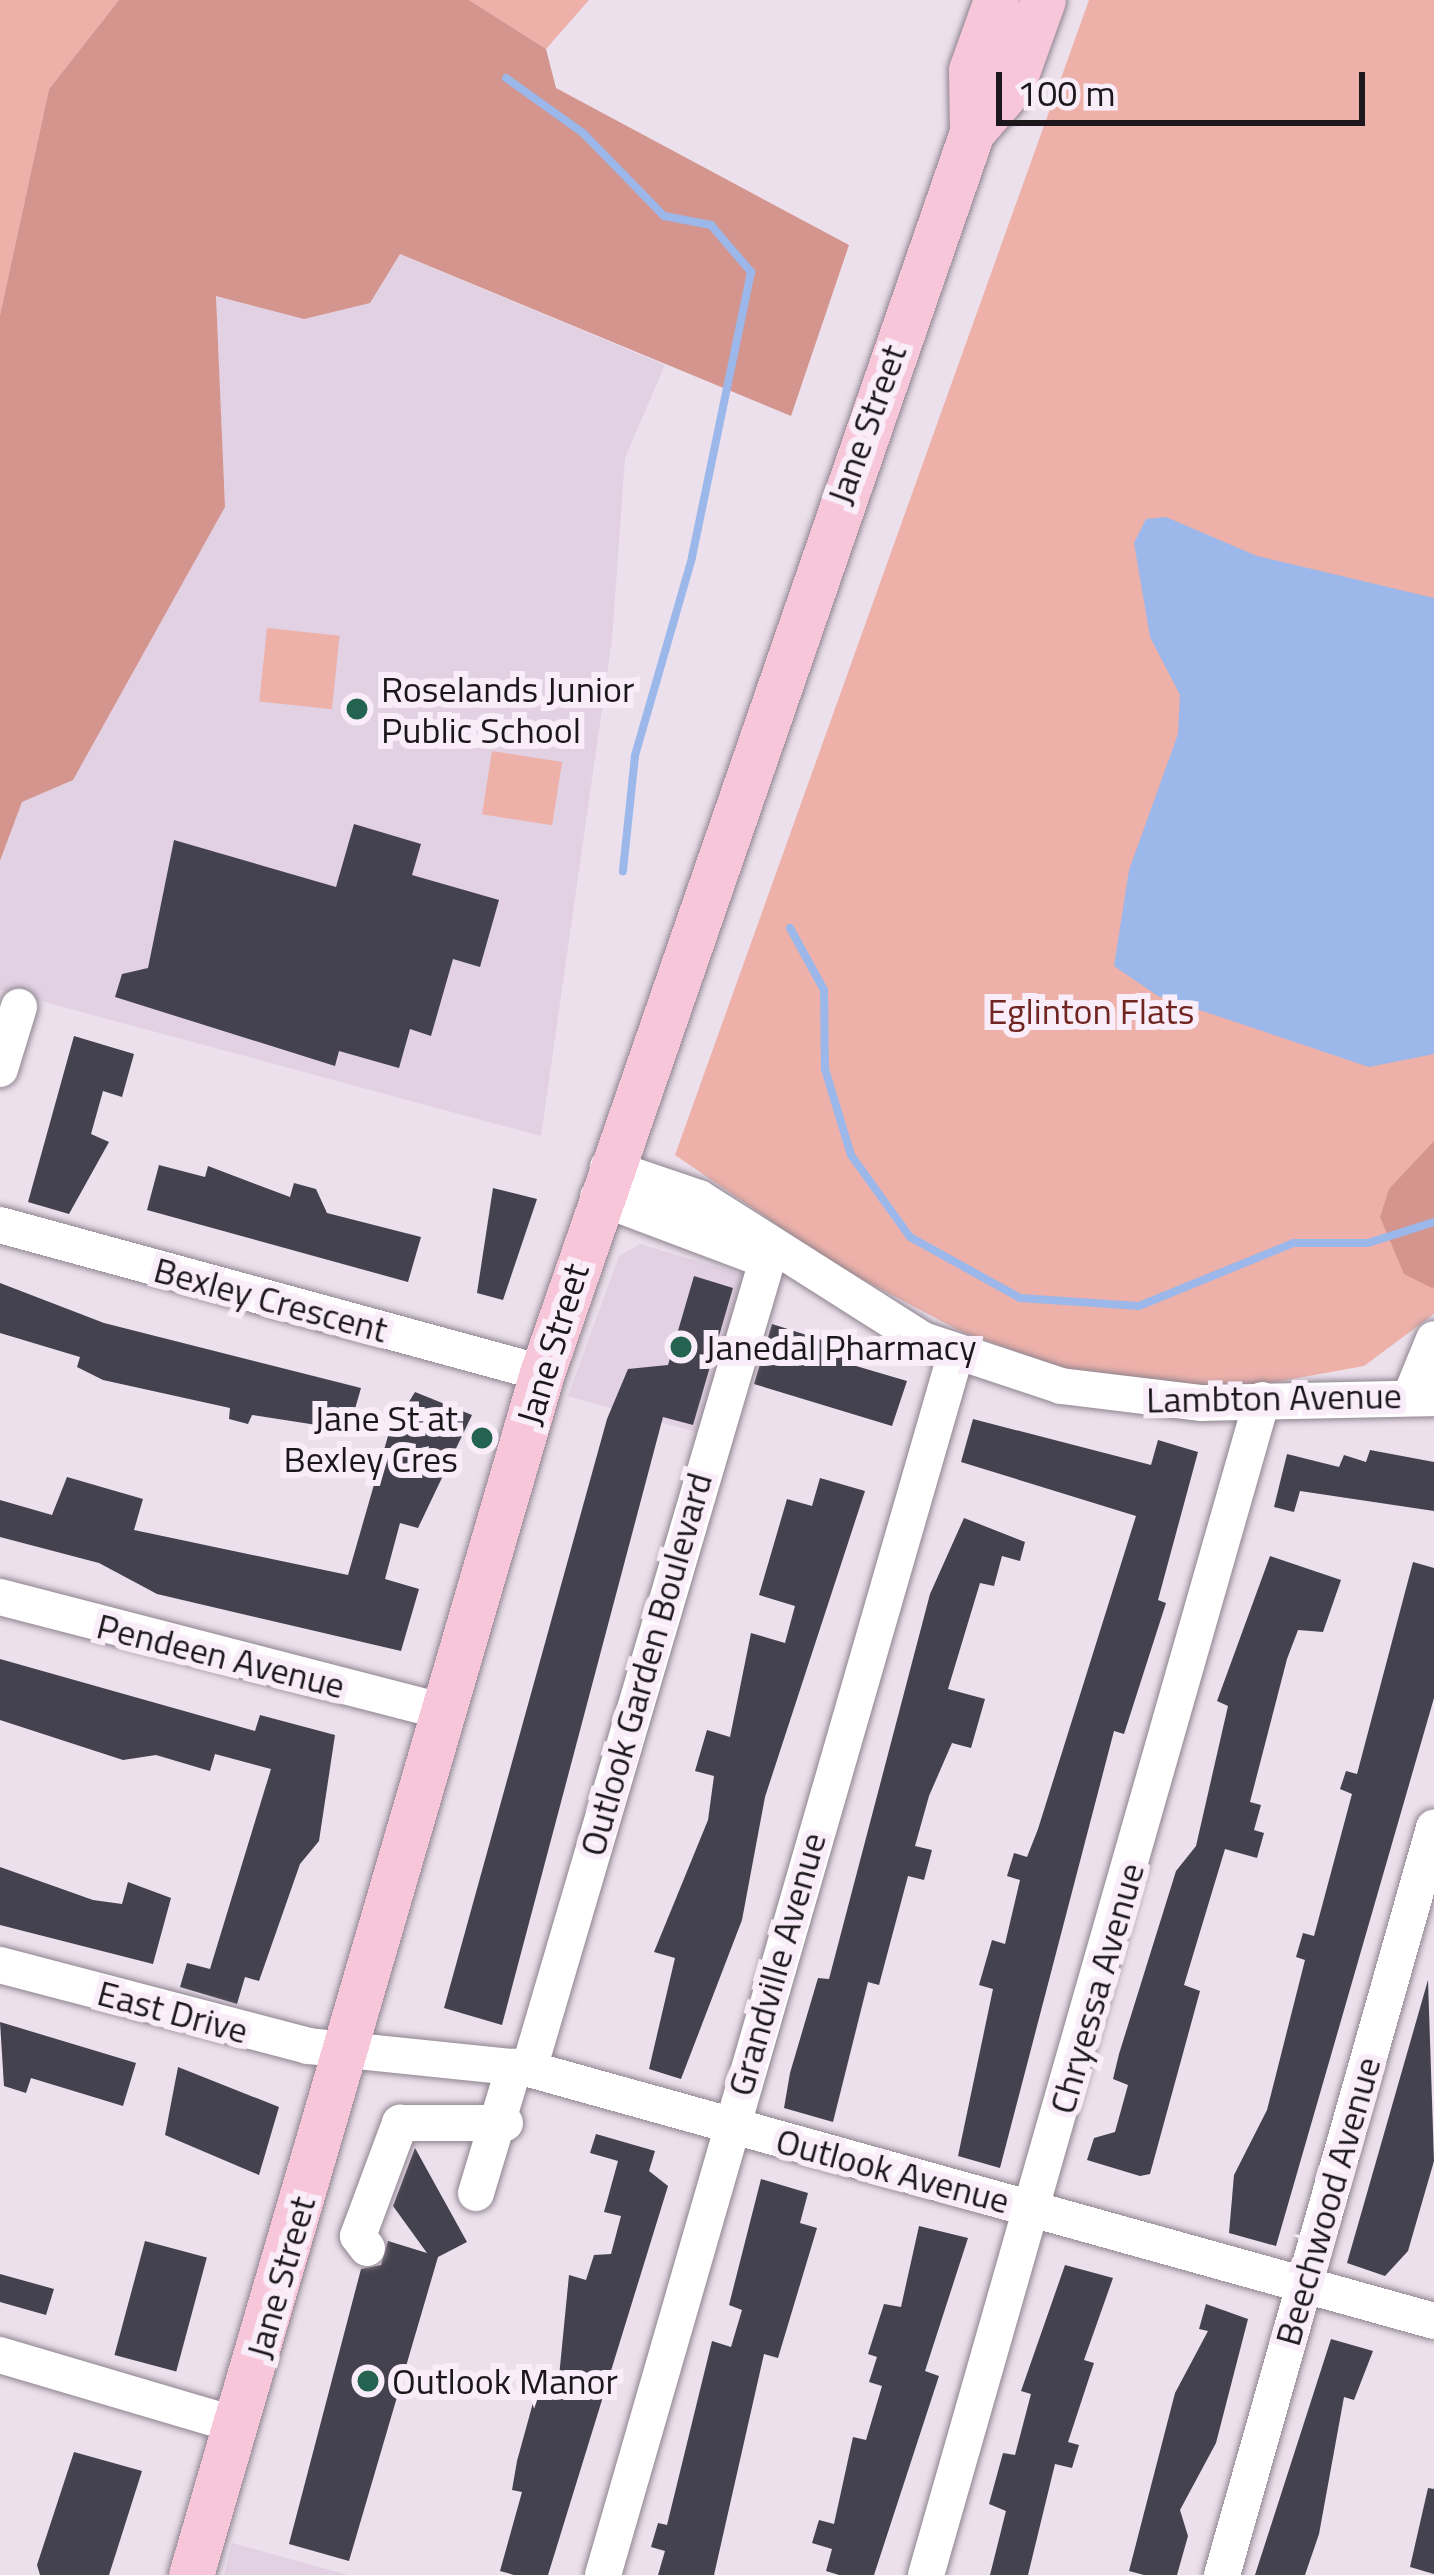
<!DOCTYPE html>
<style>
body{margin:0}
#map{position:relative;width:1434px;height:2575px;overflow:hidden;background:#ebe0ec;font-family:"Titillium Web",sans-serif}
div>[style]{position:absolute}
.built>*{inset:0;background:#e2d1e3}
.green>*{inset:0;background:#edb1aa;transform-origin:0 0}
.forest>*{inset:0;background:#d4958e}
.water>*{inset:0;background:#9cb7e9}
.stream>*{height:8px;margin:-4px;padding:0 4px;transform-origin:4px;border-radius:4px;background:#9cb7e9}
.building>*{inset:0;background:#44424e;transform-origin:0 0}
.roads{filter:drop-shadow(0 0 3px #8e838e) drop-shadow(0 0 3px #8e838e)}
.minor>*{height:36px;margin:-18px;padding:0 18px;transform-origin:18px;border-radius:18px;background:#fff}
.major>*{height:45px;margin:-22.5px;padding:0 22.5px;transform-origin:22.5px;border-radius:22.5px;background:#f8c6d9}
.dots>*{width:33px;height:33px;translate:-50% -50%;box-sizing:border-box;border:6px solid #f9edf9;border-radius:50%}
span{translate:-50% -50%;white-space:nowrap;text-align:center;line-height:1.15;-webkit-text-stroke:12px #f9edf9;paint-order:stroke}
.street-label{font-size:36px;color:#1b171b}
.poi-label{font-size:36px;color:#1b171b}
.left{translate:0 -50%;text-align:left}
.right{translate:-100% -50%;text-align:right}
.park-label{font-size:36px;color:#702521}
.scale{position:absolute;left:996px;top:72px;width:369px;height:54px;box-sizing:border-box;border:6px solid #1b171b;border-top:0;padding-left:15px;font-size:36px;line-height:42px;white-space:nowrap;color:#1b171b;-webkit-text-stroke:9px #f9edf9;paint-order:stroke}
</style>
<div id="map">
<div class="built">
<div style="clip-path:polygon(399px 254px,665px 365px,625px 458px,612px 639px,541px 1136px,0 990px,0 862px,22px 802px,73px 779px,225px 507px,216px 296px,370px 303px)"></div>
<div style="clip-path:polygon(640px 1244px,750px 1277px,706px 1435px,568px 1396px,619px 1256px)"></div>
<div style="clip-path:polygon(232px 2543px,348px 2575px,224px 2575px)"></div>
</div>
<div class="green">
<div style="clip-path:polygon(0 0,119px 0,49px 89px,0 315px)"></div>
<div style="clip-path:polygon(469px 0,589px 0,546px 49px)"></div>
<div style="clip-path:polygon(1089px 0,1434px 0,1434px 1314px,1364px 1366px,1215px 1393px,1106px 1383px,962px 1332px,839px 1267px,675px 1155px)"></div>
<div style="left:267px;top:628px;width:73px;height:74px;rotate:6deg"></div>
<div style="left:492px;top:751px;width:71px;height:64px;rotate:9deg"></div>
</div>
<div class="forest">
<div style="clip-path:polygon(119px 0,469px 0,546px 49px,556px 88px,849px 245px,791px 416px,400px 254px,370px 303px,304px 319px,216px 296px,225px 507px,73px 780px,22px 802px,0 861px,0 315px,49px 89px)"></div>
<div style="clip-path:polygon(1434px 1141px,1434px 1287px,1432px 1288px,1404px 1274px,1380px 1217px,1389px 1189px)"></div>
</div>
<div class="water">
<div style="clip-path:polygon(1166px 517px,1257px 556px,1434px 598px,1434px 1054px,1369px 1067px,1158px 996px,1114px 966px,1129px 870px,1178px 734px,1180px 695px,1150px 637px,1134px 543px,1146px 519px)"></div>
</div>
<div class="stream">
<div style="left:506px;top:78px;width:95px;rotate:35.5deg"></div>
<div style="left:583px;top:133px;width:116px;rotate:45.7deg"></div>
<div style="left:664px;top:216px;width:48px;rotate:10.8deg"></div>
<div style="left:711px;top:225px;width:62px;rotate:49.6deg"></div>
<div style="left:751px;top:272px;width:292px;rotate:101.7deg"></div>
<div style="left:692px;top:558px;width:206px;rotate:106.1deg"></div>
<div style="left:635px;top:756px;width:116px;rotate:96deg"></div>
<div style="left:790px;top:928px;width:71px;rotate:61.3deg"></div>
<div style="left:824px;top:990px;width:79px;rotate:89.3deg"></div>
<div style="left:825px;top:1069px;width:90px;rotate:73.2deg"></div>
<div style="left:851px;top:1155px;width:101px;rotate:54.3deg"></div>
<div style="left:910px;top:1237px;width:126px;rotate:29deg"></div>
<div style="left:1020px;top:1298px;width:119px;rotate:3.8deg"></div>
<div style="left:1139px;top:1306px;width:166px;rotate:-22.2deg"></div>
<div style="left:1293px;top:1243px;width:75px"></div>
<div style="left:1368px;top:1243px;width:69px;rotate:-17.7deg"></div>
</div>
<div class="building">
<div style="clip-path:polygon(354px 824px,421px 844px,412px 875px,499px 900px,480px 967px,453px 959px,431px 1036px,410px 1029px,399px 1068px,339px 1051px,335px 1066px,115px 997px,122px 974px,148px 968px,174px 840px,336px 887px)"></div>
<div style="clip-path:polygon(74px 1036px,134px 1054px,122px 1097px,103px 1091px,91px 1134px,109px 1142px,69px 1214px,28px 1202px)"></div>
<div style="clip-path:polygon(159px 1165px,205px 1177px,208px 1166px,290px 1197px,294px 1183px,316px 1189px,327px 1213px,421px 1237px,408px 1282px,147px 1210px)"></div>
<div style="clip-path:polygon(493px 1188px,537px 1199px,503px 1300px,477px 1293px)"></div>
<div style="clip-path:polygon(694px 1276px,733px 1288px,693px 1425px,663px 1417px,502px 2025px,444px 2008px,607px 1419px,628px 1369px,668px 1365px)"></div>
<div style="clip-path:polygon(0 1283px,104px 1323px,361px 1388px,349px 1430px,252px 1415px,248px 1424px,229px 1419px,230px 1408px,103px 1380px,77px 1367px,80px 1357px,0 1333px)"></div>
<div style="clip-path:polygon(772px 1324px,860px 1352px,856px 1366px,907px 1381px,892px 1426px,754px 1384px)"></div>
<div style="clip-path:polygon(415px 1392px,472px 1415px,418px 1528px,400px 1523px,385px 1579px,419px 1589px,401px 1651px,157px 1594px,99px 1563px,0 1537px,0 1500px,52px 1515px,67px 1477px,143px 1499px,134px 1530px,348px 1575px,388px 1436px)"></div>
<div style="clip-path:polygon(973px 1419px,1151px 1465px,1158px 1440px,1198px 1452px,1158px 1600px,1166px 1603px,1124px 1734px,1114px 1731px,1000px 2168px,958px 2156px,993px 1989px,979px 1985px,992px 1940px,1005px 1944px,1020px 1880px,1007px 1876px,1014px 1853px,1027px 1857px,1038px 1829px,1136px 1516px,961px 1462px)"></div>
<div style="clip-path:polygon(1370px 1450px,1434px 1462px,1434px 1511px,1300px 1491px,1294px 1512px,1274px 1507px,1287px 1454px,1339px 1467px,1344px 1455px,1366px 1462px)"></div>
<div style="clip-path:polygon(820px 1478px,865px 1491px,765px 1797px,742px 1920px,681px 2079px,649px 2069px,675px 1958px,654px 1952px,708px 1820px,714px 1776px,695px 1771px,707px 1730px,730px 1737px,751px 1633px,785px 1643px,795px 1606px,759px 1595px,787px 1499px,812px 1506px)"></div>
<div style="clip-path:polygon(964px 1518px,1025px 1542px,1020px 1561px,1002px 1556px,994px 1586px,980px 1583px,948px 1689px,985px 1699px,971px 1748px,952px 1743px,929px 1796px,915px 1846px,932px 1850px,924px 1880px,908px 1876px,879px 1985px,868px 1982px,833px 2122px,784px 2108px,790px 2073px,818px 1978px,829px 1979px,930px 1594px)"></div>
<div style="clip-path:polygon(1270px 1556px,1341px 1580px,1323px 1632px,1298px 1630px,1287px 1659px,1250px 1802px,1261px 1805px,1254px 1830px,1264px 1833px,1257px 1858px,1225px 1849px,1184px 1985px,1200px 1991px,1150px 2174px,1140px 2176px,1087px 2160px,1094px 2138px,1115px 2132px,1128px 2085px,1113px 2079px,1119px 2054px,1176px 1871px,1196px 1846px,1228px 1706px,1217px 1701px)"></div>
<div style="clip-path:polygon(1413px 1562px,1434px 1568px,1434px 1698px,1276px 2246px,1229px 2233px,1234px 2175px,1267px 2110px,1305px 1960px,1296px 1957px,1303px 1933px,1314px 1936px,1352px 1794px,1340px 1789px,1346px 1771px,1357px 1774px)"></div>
<div style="clip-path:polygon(0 1659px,255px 1731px,260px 1715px,335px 1735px,319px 1841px,300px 1864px,259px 1981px,245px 1977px,237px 2004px,180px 1987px,187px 1963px,210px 1969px,271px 1769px,215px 1754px,210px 1771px,156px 1755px,123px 1760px,0 1720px)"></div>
<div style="clip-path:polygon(0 1867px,93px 1900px,122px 1904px,128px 1882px,171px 1898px,153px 1964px,0 1925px)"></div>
<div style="clip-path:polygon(1428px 1980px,1434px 2161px,1408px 2251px,1385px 2276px,1347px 2263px)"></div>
<div style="clip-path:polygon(0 2022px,136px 2063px,123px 2106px,31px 2078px,26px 2093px,4px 2086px)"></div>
<div style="clip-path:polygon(178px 2067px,279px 2107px,259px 2175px,165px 2135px)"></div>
<div style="clip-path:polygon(596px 2134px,655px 2151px,649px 2171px,668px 2186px,548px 2575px,514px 2575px,500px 2571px,522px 2492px,512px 2490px,517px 2461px,539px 2381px,558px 2387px,569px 2275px,586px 2280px,594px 2255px,611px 2254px,621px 2216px,604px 2212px,618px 2161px,590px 2153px)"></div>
<div style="clip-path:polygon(415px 2148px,467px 2242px,438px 2257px,349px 2561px,289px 2544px,361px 2269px,381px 2265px,388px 2241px,427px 2253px,393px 2206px)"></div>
<div style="clip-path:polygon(761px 2179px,808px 2193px,800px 2223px,817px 2228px,778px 2358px,764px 2354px,714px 2575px,658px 2575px,665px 2551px,651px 2547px,658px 2523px,667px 2525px,712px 2341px,731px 2347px,742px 2310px,729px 2305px)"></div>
<div style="clip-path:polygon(919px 2226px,968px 2238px,925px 2371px,939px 2376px,874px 2575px,839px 2575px,826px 2571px,832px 2549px,812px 2543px,819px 2520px,834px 2524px,853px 2437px,866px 2440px,882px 2386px,869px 2382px,877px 2357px,868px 2354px,884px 2304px,901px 2307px)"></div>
<div style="left:145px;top:2241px;width:64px;height:118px;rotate:15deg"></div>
<div style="clip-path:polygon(1065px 2265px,1113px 2278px,1084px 2360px,1094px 2363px,1068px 2442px,1079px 2445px,1072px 2468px,1055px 2464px,1028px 2575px,990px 2575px,1006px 2511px,989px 2504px,1003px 2453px,1015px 2455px,1031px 2394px,1021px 2391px)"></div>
<div style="clip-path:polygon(0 2274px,54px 2289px,46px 2315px,0 2302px)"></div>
<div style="clip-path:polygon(1206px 2304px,1248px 2319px,1216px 2443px,1180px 2510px,1188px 2536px,1177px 2575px,1144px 2575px,1129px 2571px,1175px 2393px,1208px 2331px,1199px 2329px)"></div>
<div style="clip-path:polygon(1331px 2339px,1373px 2351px,1354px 2400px,1344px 2397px,1319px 2534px,1305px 2575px,1255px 2575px)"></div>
<div style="clip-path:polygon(74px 2452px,142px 2471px,109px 2575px,40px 2575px,37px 2565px)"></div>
<div style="clip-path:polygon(1428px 2488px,1434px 2489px,1434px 2574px,1410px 2567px)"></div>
</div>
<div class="roads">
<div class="minor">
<div style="left:0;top:1069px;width:65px;rotate:-73deg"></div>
<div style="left:608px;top:1167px;width:96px;rotate:18.8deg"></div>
<div style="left:699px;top:1198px;width:265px;rotate:32.4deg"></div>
<div style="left:923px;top:1340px;width:145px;rotate:18.4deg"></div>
<div style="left:1061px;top:1386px;width:142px;rotate:6.9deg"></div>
<div style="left:1202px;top:1403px;width:232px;rotate:-1.2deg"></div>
<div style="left:598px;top:1197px;width:176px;rotate:20.6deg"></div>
<div style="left:0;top:1225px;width:562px;rotate:15.27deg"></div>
<div style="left:1412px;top:1393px;width:58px;rotate:-67.8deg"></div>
<div style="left:0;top:1597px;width:456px;rotate:14.5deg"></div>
<div style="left:0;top:1965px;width:318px;rotate:14.7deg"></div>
<div style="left:308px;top:2046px;width:222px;rotate:5.9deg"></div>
<div style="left:529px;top:2069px;width:939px;rotate:15.56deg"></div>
<div style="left:529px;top:2069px;width:842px;rotate:-73.59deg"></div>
<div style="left:476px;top:2193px;width:132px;rotate:-73.2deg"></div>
<div style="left:367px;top:2248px;width:15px;rotate:-127deg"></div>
<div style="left:358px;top:2236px;width:121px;rotate:-69.6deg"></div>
<div style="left:400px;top:2123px;width:105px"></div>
<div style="left:0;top:2355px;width:247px;rotate:16.5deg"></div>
<div style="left:603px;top:2575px;width:1269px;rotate:-73.89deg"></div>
<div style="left:926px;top:2575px;width:1222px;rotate:-74.04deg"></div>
<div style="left:1222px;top:2575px;width:777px;rotate:-74.16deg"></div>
</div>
<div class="major">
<div style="left:972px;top:132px;width:61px;rotate:-49deg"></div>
<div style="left:1012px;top:86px;width:91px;rotate:-70.2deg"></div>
<div style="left:191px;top:2575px;width:1252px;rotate:-73.72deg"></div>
<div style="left:542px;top:1373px;width:1313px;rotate:-70.89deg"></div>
<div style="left:972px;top:132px;width:62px;rotate:-90.9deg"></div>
<div style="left:971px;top:70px;width:74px;rotate:-70.3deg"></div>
</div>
</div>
<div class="dots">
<div style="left:357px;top:709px;background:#24634f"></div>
<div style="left:681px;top:1347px;background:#24634f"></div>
<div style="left:482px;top:1438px;background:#24634f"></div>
<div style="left:368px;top:2381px;background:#24634f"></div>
</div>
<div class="street-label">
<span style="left:866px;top:424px;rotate:-70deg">Jane Street</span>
<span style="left:271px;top:1299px;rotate:15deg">Bexley Crescent</span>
<span style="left:552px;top:1344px;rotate:-73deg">Jane Street</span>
<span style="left:1274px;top:1397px;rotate:-1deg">Lambton Avenue</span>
<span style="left:221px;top:1655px;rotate:14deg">Pendeen Avenue</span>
<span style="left:645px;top:1664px;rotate:-74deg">Outlook Garden Boulevard</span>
<span style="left:776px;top:1964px;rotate:-74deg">Grandville Avenue</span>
<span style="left:1096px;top:1988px;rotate:-74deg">Chryessa Avenue</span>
<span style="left:173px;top:2011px;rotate:15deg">East Drive</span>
<span style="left:893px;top:2170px;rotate:15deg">Outlook Avenue</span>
<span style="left:1327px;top:2201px;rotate:-74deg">Beechwood Avenue</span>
<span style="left:280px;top:2277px;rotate:-74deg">Jane Street</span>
</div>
<div class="poi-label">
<span class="left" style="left:381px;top:709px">Roselands Junior<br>Public School</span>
<span class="left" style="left:705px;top:1347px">Janedal Pharmacy</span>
<span class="right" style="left:458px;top:1438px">Jane St at<br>Bexley Cres</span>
<span class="left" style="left:392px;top:2381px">Outlook Manor</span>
</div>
<div class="park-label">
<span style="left:1091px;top:1011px">Eglinton Flats</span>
</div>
<div class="scale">100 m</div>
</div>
